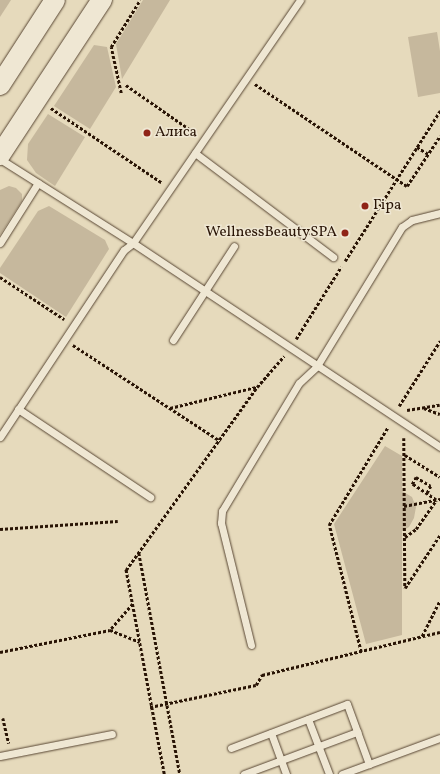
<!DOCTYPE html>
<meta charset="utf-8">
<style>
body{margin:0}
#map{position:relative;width:440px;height:774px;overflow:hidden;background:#e6dabc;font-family:Vollkorn,serif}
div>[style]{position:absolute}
.green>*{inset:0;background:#c6b89d}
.path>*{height:2.5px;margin-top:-1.25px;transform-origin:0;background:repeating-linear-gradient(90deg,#291405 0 3px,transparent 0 5px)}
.roads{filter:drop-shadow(0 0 1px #584633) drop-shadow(0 0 1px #584633)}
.service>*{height:7px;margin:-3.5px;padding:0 3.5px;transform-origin:3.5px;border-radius:3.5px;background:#efe7d3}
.secondary>*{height:20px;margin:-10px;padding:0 10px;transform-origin:10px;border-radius:10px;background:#efe7d3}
.dots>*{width:11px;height:11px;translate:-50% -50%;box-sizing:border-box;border:2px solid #efe7d3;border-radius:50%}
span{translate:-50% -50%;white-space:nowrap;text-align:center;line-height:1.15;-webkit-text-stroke:3px #efe7d3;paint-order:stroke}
.poi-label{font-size:15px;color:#291405}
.left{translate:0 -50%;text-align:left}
.right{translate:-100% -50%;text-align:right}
</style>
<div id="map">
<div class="green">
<div style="clip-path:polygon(0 0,11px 0,0 17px)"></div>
<div style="clip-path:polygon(143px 0,170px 0,122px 79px,116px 44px)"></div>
<div style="clip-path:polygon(437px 32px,440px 51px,440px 93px,418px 97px,408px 37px)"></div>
<div style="clip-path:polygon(94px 45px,107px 47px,116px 87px,90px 129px,54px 106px)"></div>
<div style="clip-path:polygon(48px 114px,85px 137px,55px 186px,36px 173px,27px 160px,28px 144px)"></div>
<div style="clip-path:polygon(9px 186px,16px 188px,22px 194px,22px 201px,0 235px,0 190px)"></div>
<div style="clip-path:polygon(49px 206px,105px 240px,109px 249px,66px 317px,0 273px,0 268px,38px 211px)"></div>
<div style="clip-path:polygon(385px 446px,402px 456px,402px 491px,412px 497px,416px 507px,414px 518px,409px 527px,402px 531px,402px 635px,366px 644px,334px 524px)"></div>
</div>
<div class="path">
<div style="left:255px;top:84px;width:183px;rotate:33.9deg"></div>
<div style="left:407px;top:186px;width:60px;rotate:-56.6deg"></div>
<div style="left:126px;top:85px;width:84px;rotate:34.8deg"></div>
<div style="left:121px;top:93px;width:47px;rotate:-102.3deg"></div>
<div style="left:111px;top:47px;width:55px;rotate:-58.3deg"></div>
<div style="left:51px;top:108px;width:133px;rotate:33.9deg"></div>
<div style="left:417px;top:147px;width:13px;rotate:32deg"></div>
<div style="left:345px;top:261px;width:178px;rotate:-57.7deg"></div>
<div style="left:0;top:277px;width:77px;rotate:33.3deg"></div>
<div style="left:296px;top:339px;width:85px;rotate:-58deg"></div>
<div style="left:73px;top:345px;width:176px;rotate:33.1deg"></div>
<div style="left:399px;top:406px;width:77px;rotate:-57.8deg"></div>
<div style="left:170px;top:408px;width:89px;rotate:-13.7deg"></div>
<div style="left:424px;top:408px;width:17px;rotate:21deg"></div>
<div style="left:407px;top:410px;width:33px;rotate:-9deg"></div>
<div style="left:404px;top:438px;width:150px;rotate:89.6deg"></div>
<div style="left:405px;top:588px;width:64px;rotate:-56.6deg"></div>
<div style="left:405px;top:455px;width:41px;rotate:32.2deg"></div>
<div style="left:404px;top:506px;width:37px;rotate:-11deg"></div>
<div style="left:0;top:529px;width:118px;rotate:-3.9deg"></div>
<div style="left:405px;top:537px;width:14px;rotate:-36deg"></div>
<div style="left:416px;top:529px;width:35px;rotate:-55deg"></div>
<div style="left:436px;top:500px;width:29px;rotate:-146deg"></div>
<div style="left:412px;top:484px;width:8px;rotate:-60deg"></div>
<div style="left:416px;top:477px;width:17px;rotate:31deg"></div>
<div style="left:431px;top:486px;width:9px;rotate:117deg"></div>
<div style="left:139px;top:553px;width:225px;rotate:79.5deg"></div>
<div style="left:133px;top:604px;width:35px;rotate:131deg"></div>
<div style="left:110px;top:630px;width:32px;rotate:22deg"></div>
<div style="left:422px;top:636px;width:40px;rotate:-63.4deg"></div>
<div style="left:0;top:652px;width:112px;rotate:-11.3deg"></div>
<div style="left:361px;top:652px;width:131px;rotate:-104.1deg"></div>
<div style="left:329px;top:525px;width:114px;rotate:-59deg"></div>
<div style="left:150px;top:707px;width:108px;rotate:-11.7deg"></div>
<div style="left:256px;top:685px;width:12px;rotate:-59deg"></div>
<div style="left:262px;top:675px;width:183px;rotate:-13.6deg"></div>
<div style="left:3px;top:718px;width:26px;rotate:77deg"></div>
<div style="left:164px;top:774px;width:208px;rotate:-100.6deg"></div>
<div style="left:126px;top:570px;width:225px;rotate:-54.4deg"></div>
<div style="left:257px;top:387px;width:41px;rotate:-48.9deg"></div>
</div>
<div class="roads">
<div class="service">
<div style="left:195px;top:153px;width:173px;rotate:37deg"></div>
<div style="left:0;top:159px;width:157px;rotate:32.3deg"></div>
<div style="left:133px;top:243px;width:369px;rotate:33.6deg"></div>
<div style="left:0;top:243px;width:71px;rotate:-57.7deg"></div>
<div style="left:173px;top:340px;width:112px;rotate:-57deg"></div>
<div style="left:18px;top:409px;width:159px;rotate:33.7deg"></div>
<div style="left:0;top:437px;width:224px;rotate:-56.5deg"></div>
<div style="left:124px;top:250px;width:11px;rotate:-38deg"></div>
<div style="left:133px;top:243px;width:295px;rotate:-55.5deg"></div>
<div style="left:251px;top:645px;width:126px;rotate:-103.8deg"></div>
<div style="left:221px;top:523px;width:12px;rotate:-85deg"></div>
<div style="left:222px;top:511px;width:149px;rotate:-59deg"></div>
<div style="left:299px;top:383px;width:25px;rotate:-43deg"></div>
<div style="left:317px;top:366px;width:163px;rotate:-58.6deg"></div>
<div style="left:402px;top:227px;width:12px;rotate:-35deg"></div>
<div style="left:412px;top:220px;width:29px;rotate:-14deg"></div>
<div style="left:308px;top:719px;width:59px;rotate:69.1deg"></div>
<div style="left:271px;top:733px;width:44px;rotate:69.9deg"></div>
<div style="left:231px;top:748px;width:124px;rotate:-20.8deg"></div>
<div style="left:347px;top:704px;width:64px;rotate:69.9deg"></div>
<div style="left:0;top:756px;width:114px;rotate:-11.1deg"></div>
<div style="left:244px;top:774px;width:121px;rotate:-20.4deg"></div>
<div style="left:342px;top:774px;width:104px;rotate:-20.2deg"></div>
</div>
<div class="secondary">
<div style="left:0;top:85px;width:101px;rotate:-57.1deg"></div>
<div style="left:0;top:155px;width:186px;rotate:-56.7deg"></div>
</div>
</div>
<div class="dots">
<div style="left:147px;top:133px;background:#8f2418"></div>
<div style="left:365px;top:206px;background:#8f2418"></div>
<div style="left:345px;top:233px;background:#8f2418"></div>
</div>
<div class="poi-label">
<span class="left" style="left:155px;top:133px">Алиса</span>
<span class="left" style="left:373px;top:206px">Гіра</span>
<span class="right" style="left:337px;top:233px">WellnessBeautySPA</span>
</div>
</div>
